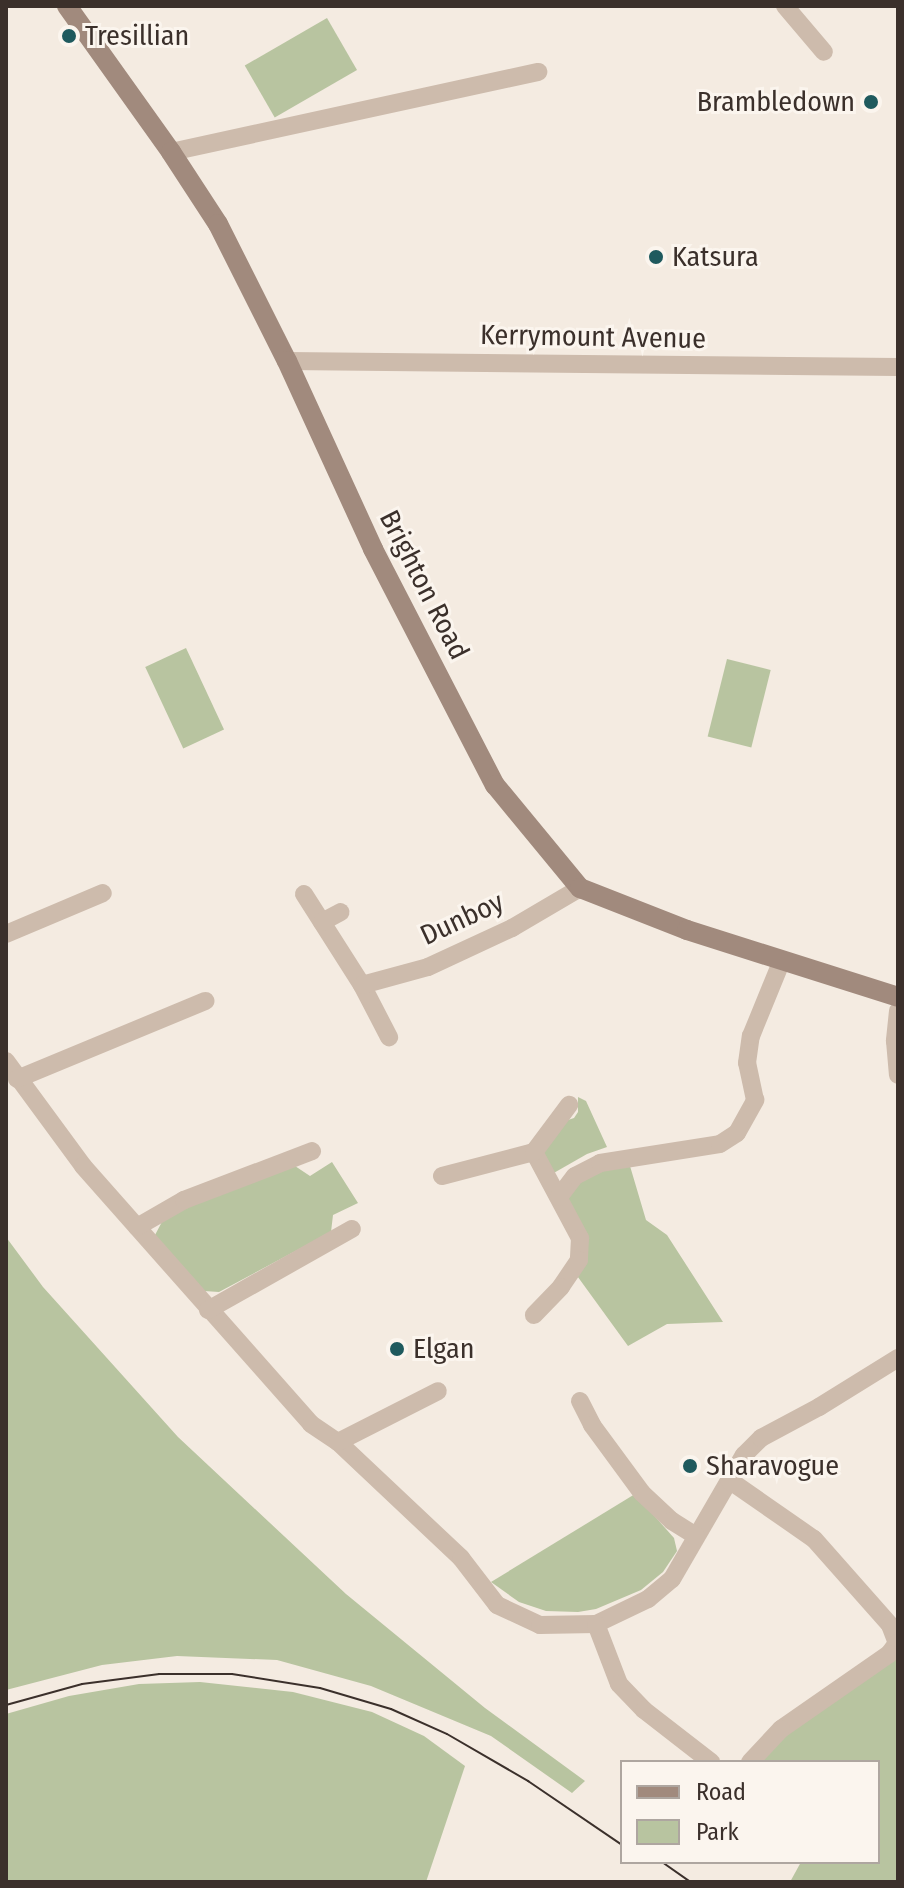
<!DOCTYPE html>
<style>
body{margin:0}
#map{position:relative;width:904px;height:1888px;overflow:hidden;background:#f4ebe1;font-family:"Fira Sans Condensed",sans-serif}
div>[style]{position:absolute}
.green>*{inset:0;background:#b8c4a0;transform-origin:0 0}
.street>*{height:18px;margin:-9px;padding:0 9px;transform-origin:9px;border-radius:9px;background:#cdbbac}
.secondary>*{height:20px;margin:-10px;padding:0 10px;transform-origin:10px;border-radius:10px;background:#a18a7d}
.tram>*{height:2px;margin:-1px;padding:0 1px;transform-origin:1px;border-radius:1px;background:#3b302b}
.dots>*{width:22px;height:22px;translate:-50% -50%;box-sizing:border-box;border:4px solid #fbf5ee;border-radius:50%}
span{translate:-50% -50%;white-space:nowrap;text-align:center;line-height:1.15;-webkit-text-stroke:6px #fbf5ee;paint-order:stroke}
.poi-label{font-size:28px;color:#3b302b}
.left{translate:0 -50%;text-align:left}
.right{translate:-100% -50%;text-align:right}
.street-label{font-size:28px;color:#3b302b}
.frame{position:absolute;inset:0;border:8px solid #3b302b;pointer-events:none}
.legend{position:absolute;left:620px;top:1760px;width:260px;height:104px;box-sizing:border-box;background:#fbf5ee;border:2px solid #aea6a0;margin:0;padding:10px 14px;list-style:none;font-size:24px;color:#3b302b}
.legend li{display:flex;align-items:center;gap:16px;height:40px}
.legend b{width:40px;border:2px solid #aea6a0}
</style>
<div id="map">
<div class="green">
<div style="left:327px;top:18px;width:60px;height:95px;rotate:60deg"></div>
<div style="left:186px;top:648px;width:90px;height:45px;rotate:65deg"></div>
<div style="left:727px;top:659px;width:45px;height:80px;rotate:14deg"></div>
<div style="clip-path:polygon(578px 1097px,586px 1101px,607px 1147px,587px 1154px,552px 1174px,534px 1162px,568px 1120px,574px 1118px,578px 1112px)"></div>
<div style="clip-path:polygon(332px 1162px,358px 1203px,333px 1215px,331px 1232px,219px 1292px,204px 1291px,155px 1235px,164px 1218px,181px 1208px,295px 1166px,310px 1176px)"></div>
<div style="clip-path:polygon(630px 1166px,646px 1220px,667px 1235px,723px 1322px,667px 1324px,628px 1346px,575px 1273px,582px 1259px,563px 1192px,591px 1173px)"></div>
<div style="clip-path:polygon(6px 1237px,43px 1287px,178px 1437px,346px 1594px,485px 1708px,585px 1781px,572px 1793px,491px 1736px,371px 1686px,277px 1660px,177px 1656px,102px 1665px,6px 1690px)"></div>
<div style="clip-path:polygon(635px 1494px,674px 1538px,677px 1551px,663px 1572px,641px 1590px,596px 1609px,578px 1612px,546px 1611px,519px 1602px,491px 1582px)"></div>
<div style="clip-path:polygon(898px 1657px,898px 1882px,790px 1882px,801px 1862px,878px 1862px,878px 1762px,761px 1762px,787px 1732px)"></div>
<div style="clip-path:polygon(200px 1682px,293px 1692px,372px 1712px,424px 1736px,465px 1766px,426px 1882px,6px 1882px,6px 1714px,69px 1696px,139px 1684px)"></div>
</div>
<div class="street">
<div style="left:785px;top:6px;width:60px;rotate:49.7deg"></div>
<div style="left:171px;top:152px;width:376px;rotate:-12.3deg"></div>
<div style="left:287px;top:361px;width:611px;rotate:0.56deg"></div>
<div style="left:304px;top:894px;width:108px;rotate:57.5deg"></div>
<div style="left:362px;top:985px;width:59px;rotate:62.6deg"></div>
<div style="left:322px;top:922px;width:21px;rotate:-28deg"></div>
<div style="left:6px;top:934px;width:105px;rotate:-22.9deg"></div>
<div style="left:362px;top:985px;width:68px;rotate:-15.3deg"></div>
<div style="left:428px;top:967px;width:93px;rotate:-24.9deg"></div>
<div style="left:512px;top:928px;width:79px;rotate:-30.5deg"></div>
<div style="left:898px;top:1011px;width:30px;rotate:96deg"></div>
<div style="left:895px;top:1041px;width:34px;rotate:85deg"></div>
<div style="left:6px;top:1061px;width:130px;rotate:53.7deg"></div>
<div style="left:83px;top:1166px;width:344px;rotate:48.5deg"></div>
<div style="left:311px;top:1424px;width:32px;rotate:34deg"></div>
<div style="left:338px;top:1442px;width:169px;rotate:43.3deg"></div>
<div style="left:461px;top:1558px;width:59px;rotate:52.5deg"></div>
<div style="left:497px;top:1605px;width:47px;rotate:24.9deg"></div>
<div style="left:540px;top:1625px;width:56px;rotate:-1deg"></div>
<div style="left:596px;top:1624px;width:58px;rotate:-25.7deg"></div>
<div style="left:648px;top:1599px;width:31px;rotate:-40deg"></div>
<div style="left:672px;top:1579px;width:143px;rotate:-59.9deg"></div>
<div style="left:744px;top:1455px;width:24px;rotate:-45deg"></div>
<div style="left:761px;top:1438px;width:66px;rotate:-28.1deg"></div>
<div style="left:819px;top:1407px;width:93px;rotate:-31.8deg"></div>
<div style="left:17px;top:1079px;width:204px;rotate:-22.5deg"></div>
<div style="left:534px;top:1152px;width:98px;rotate:61.9deg"></div>
<div style="left:580px;top:1238px;width:22px;rotate:93deg"></div>
<div style="left:579px;top:1260px;width:32px;rotate:124deg"></div>
<div style="left:561px;top:1287px;width:39px;rotate:134deg"></div>
<div style="left:442px;top:1176px;width:95px;rotate:-14.6deg"></div>
<div style="left:534px;top:1152px;width:59px;rotate:-53.3deg"></div>
<div style="left:559px;top:1197px;width:26px;rotate:-53deg"></div>
<div style="left:575px;top:1176px;width:28px;rotate:-27deg"></div>
<div style="left:600px;top:1163px;width:121px;rotate:-9deg"></div>
<div style="left:720px;top:1144px;width:20px;rotate:-33deg"></div>
<div style="left:737px;top:1133px;width:38px;rotate:-61deg"></div>
<div style="left:755px;top:1100px;width:38px;rotate:-102deg"></div>
<div style="left:747px;top:1063px;width:27px;rotate:-82deg"></div>
<div style="left:751px;top:1036px;width:82px;rotate:-67.8deg"></div>
<div style="left:137px;top:1227px;width:54px;rotate:-29.9deg"></div>
<div style="left:184px;top:1200px;width:137px;rotate:-20.9deg"></div>
<div style="left:208px;top:1310px;width:165px;rotate:-29.4deg"></div>
<div style="left:580px;top:1401px;width:27px;rotate:63deg"></div>
<div style="left:592px;top:1425px;width:84px;rotate:53.7deg"></div>
<div style="left:642px;top:1493px;width:41px;rotate:43deg"></div>
<div style="left:672px;top:1521px;width:28px;rotate:32deg"></div>
<div style="left:338px;top:1442px;width:112px;rotate:-27deg"></div>
<div style="left:729px;top:1480px;width:103px;rotate:34.8deg"></div>
<div style="left:814px;top:1539px;width:115px;rotate:48.5deg"></div>
<div style="left:890px;top:1625px;width:19px;rotate:69deg"></div>
<div style="left:897px;top:1643px;width:14px;rotate:126deg"></div>
<div style="left:889px;top:1654px;width:131px;rotate:145.2deg"></div>
<div style="left:781px;top:1729px;width:45px;rotate:133.2deg"></div>
<div style="left:596px;top:1624px;width:64px;rotate:69deg"></div>
<div style="left:619px;top:1684px;width:36px;rotate:46deg"></div>
<div style="left:644px;top:1710px;width:85px;rotate:37.8deg"></div>
</div>
<div class="secondary">
<div style="left:67px;top:6px;width:179px;rotate:54.5deg"></div>
<div style="left:171px;top:152px;width:86px;rotate:56.9deg"></div>
<div style="left:218px;top:224px;width:153px;rotate:63.3deg"></div>
<div style="left:287px;top:361px;width:207px;rotate:65.4deg"></div>
<div style="left:373px;top:549px;width:266px;rotate:62.7deg"></div>
<div style="left:495px;top:785px;width:134px;rotate:50.5deg"></div>
<div style="left:580px;top:888px;width:115px;rotate:21.4deg"></div>
<div style="left:687px;top:930px;width:221px;rotate:17.6deg"></div>
</div>
<div class="tram">
<div style="left:6px;top:1705px;width:79px;rotate:-15.4deg"></div>
<div style="left:82px;top:1684px;width:78px;rotate:-7.4deg"></div>
<div style="left:159px;top:1674px;width:73px"></div>
<div style="left:232px;top:1674px;width:89px;rotate:9deg"></div>
<div style="left:320px;top:1688px;width:74px;rotate:16.5deg"></div>
<div style="left:391px;top:1709px;width:61px;rotate:24.1deg"></div>
<div style="left:447px;top:1734px;width:94px;rotate:30.1deg"></div>
<div style="left:528px;top:1781px;width:114px;rotate:34.2deg"></div>
<div style="left:662px;top:1862px;width:35px;rotate:35deg"></div>
</div>
<div class="dots">
<div style="left:69px;top:36px;background:#1f5a5e"></div>
<div style="left:871px;top:102px;background:#1f5a5e"></div>
<div style="left:656px;top:257px;background:#1f5a5e"></div>
<div style="left:397px;top:1349px;background:#1f5a5e"></div>
<div style="left:690px;top:1466px;background:#1f5a5e"></div>
</div>
<div class="poi-label">
<span class="left" style="left:85px;top:36px">Tresillian</span>
<span class="right" style="left:855px;top:102px">Brambledown</span>
<span class="left" style="left:672px;top:257px">Katsura</span>
<span class="left" style="left:413px;top:1349px">Elgan</span>
<span class="left" style="left:706px;top:1466px">Sharavogue</span>
</div>
<div class="street-label">
<span style="left:593px;top:337px;rotate:1deg">Kerrymount Avenue</span>
<span style="left:424px;top:585px;rotate:63deg">Brighton Road</span>
<span style="left:462px;top:919px;rotate:-25deg">Dunboy</span>
</div>
<div class="frame"></div>
<ul class="legend">
<li><b style="height:10px;background:#a18a7d"></b>Road</li>
<li><b style="height:22px;background:#b8c4a0"></b>Park</li>
</ul>
</div>
